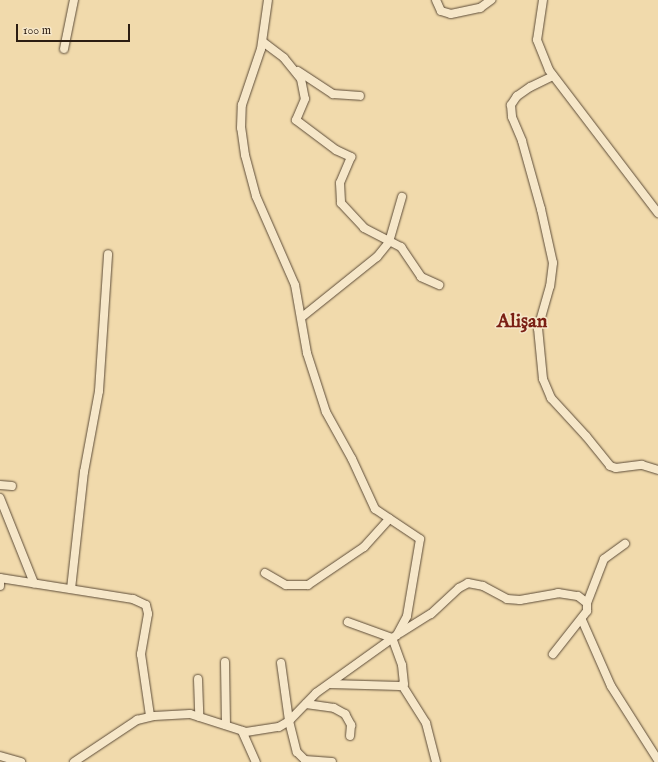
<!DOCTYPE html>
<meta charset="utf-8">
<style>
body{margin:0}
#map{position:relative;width:658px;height:762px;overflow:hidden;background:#f1daac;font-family:"IM FELL English",serif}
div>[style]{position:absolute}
.roads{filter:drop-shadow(0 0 1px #5d4c38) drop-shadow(0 0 1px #5d4c38)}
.street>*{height:8px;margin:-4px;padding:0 4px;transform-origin:4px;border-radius:4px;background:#f6e7c9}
span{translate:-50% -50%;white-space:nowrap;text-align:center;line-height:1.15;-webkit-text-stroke:3px #f6e7c9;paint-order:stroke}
.district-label{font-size:20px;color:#7a1f14;font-weight:700}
.scale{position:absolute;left:16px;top:24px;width:114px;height:18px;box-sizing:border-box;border:2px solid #2c1d12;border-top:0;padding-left:5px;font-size:12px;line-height:14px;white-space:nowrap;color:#2c1d12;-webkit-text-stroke:3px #f6e7c9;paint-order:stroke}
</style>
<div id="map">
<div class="roads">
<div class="street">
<div style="left:436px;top:0;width:12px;rotate:66deg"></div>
<div style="left:441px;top:11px;width:10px;rotate:17deg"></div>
<div style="left:451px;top:14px;width:30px;rotate:-12deg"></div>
<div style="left:480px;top:8px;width:14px;rotate:-36deg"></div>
<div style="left:543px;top:0;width:40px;rotate:98.5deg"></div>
<div style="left:537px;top:40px;width:32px;rotate:68deg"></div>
<div style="left:549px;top:70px;width:180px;rotate:52.7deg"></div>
<div style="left:263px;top:42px;width:26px;rotate:37deg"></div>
<div style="left:284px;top:58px;width:27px;rotate:51deg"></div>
<div style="left:301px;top:79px;width:20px;rotate:79deg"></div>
<div style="left:305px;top:99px;width:23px;rotate:113deg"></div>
<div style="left:296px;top:120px;width:50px;rotate:36.9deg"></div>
<div style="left:336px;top:150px;width:17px;rotate:25deg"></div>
<div style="left:351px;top:157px;width:28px;rotate:113deg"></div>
<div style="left:340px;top:183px;width:20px;rotate:87deg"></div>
<div style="left:341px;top:203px;width:34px;rotate:47deg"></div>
<div style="left:364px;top:228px;width:42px;rotate:27.2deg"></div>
<div style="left:401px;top:247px;width:36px;rotate:56deg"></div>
<div style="left:421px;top:277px;width:20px;rotate:24deg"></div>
<div style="left:64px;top:49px;width:50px;rotate:-78.5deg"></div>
<div style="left:298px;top:71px;width:42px;rotate:33.3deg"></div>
<div style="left:333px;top:94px;width:27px;rotate:4deg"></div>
<div style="left:553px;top:76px;width:25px;rotate:154deg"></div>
<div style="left:530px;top:87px;width:16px;rotate:145deg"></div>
<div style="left:517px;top:96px;width:11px;rotate:124deg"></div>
<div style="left:511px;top:105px;width:12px;rotate:85deg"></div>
<div style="left:512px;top:117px;width:26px;rotate:67deg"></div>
<div style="left:522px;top:141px;width:71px;rotate:74.4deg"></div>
<div style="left:541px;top:209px;width:55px;rotate:77.5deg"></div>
<div style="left:553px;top:263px;width:23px;rotate:97deg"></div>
<div style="left:550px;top:286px;width:44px;rotate:105.9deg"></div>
<div style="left:538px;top:328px;width:51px;rotate:84.4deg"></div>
<div style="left:543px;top:379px;width:21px;rotate:67deg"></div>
<div style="left:551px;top:398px;width:52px;rotate:47.4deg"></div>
<div style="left:586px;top:436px;width:38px;rotate:51deg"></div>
<div style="left:610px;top:466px;width:6px;rotate:18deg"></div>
<div style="left:616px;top:468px;width:26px;rotate:-7deg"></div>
<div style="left:642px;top:465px;width:17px;rotate:17deg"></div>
<div style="left:302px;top:317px;width:96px;rotate:-38.7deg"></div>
<div style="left:377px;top:257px;width:19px;rotate:-51deg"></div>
<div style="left:389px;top:242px;width:47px;rotate:-73.9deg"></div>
<div style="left:0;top:485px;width:12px;rotate:5deg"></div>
<div style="left:0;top:498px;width:92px;rotate:68.2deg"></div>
<div style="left:265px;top:573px;width:24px;rotate:30deg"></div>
<div style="left:286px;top:585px;width:22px"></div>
<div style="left:308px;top:585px;width:68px;rotate:-34.2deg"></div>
<div style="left:364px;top:547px;width:38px;rotate:-48deg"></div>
<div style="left:0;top:578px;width:135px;rotate:9deg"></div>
<div style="left:133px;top:599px;width:14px;rotate:25deg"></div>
<div style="left:146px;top:605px;width:9px;rotate:77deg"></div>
<div style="left:148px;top:614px;width:41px;rotate:99.9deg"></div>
<div style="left:141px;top:654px;width:63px;rotate:81.7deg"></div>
<div style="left:0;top:586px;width:8px;rotate:-90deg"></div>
<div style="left:71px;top:589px;width:118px;rotate:-83.7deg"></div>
<div style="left:84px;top:472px;width:82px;rotate:-79.5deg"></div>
<div style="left:99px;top:391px;width:137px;rotate:-86.2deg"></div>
<div style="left:587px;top:603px;width:47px;rotate:-68.9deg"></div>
<div style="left:604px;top:559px;width:26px;rotate:-36deg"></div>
<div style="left:582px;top:620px;width:72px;rotate:66.3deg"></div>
<div style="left:611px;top:686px;width:88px;rotate:57.6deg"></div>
<div style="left:400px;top:633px;width:36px;rotate:-32deg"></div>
<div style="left:431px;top:614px;width:38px;rotate:-43deg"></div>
<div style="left:459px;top:588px;width:10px;rotate:-29deg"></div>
<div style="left:468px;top:583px;width:15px;rotate:11deg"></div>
<div style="left:483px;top:586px;width:27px;rotate:28deg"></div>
<div style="left:507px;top:599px;width:13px;rotate:4deg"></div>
<div style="left:520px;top:600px;width:39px;rotate:-10deg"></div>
<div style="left:558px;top:593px;width:20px;rotate:9deg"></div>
<div style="left:578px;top:596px;width:11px;rotate:38deg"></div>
<div style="left:587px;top:603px;width:8px;rotate:90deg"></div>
<div style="left:587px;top:611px;width:55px;rotate:128.3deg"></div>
<div style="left:225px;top:662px;width:63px;rotate:89.1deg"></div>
<div style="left:281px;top:663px;width:59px;rotate:82.1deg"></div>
<div style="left:289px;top:721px;width:32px;rotate:76deg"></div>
<div style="left:297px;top:752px;width:11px;rotate:45deg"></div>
<div style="left:305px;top:760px;width:27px;rotate:4deg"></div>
<div style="left:198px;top:679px;width:38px;rotate:88deg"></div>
<div style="left:330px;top:684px;width:70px;rotate:1.6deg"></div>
<div style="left:400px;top:686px;width:4px;rotate:-27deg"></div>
<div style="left:404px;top:684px;width:19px;rotate:-96deg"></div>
<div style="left:402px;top:665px;width:29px;rotate:-110deg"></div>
<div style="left:392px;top:638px;width:47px;rotate:-160deg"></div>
<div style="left:402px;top:685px;width:45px;rotate:57.7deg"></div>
<div style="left:426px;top:723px;width:40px;rotate:75.6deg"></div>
<div style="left:306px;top:704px;width:28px;rotate:8deg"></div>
<div style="left:334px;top:708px;width:13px;rotate:29deg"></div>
<div style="left:345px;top:714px;width:13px;rotate:61deg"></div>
<div style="left:351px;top:725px;width:11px;rotate:95deg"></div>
<div style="left:242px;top:731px;width:34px;rotate:66deg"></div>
<div style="left:0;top:756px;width:22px;rotate:16deg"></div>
<div style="left:74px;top:762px;width:76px;rotate:-33.7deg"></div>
<div style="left:137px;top:720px;width:17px;rotate:-13deg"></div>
<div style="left:154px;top:716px;width:36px;rotate:-3deg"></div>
<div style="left:190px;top:714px;width:59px;rotate:17.8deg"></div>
<div style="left:246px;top:732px;width:33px;rotate:-9deg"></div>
<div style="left:279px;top:727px;width:12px;rotate:-31deg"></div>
<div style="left:289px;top:721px;width:39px;rotate:-46deg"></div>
<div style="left:316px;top:693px;width:100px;rotate:-35.6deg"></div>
<div style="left:397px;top:635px;width:21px;rotate:-62deg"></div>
<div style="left:407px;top:616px;width:78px;rotate:-80.4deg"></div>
<div style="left:420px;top:539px;width:54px;rotate:-146.3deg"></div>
<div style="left:375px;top:509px;width:55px;rotate:-114.7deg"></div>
<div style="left:352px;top:459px;width:54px;rotate:-119deg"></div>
<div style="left:326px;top:412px;width:62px;rotate:-107.9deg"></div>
<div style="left:307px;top:353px;width:69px;rotate:-100deg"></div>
<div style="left:295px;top:285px;width:97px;rotate:-113.7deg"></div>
<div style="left:256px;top:196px;width:42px;rotate:-105deg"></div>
<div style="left:245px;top:155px;width:27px;rotate:-98deg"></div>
<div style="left:241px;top:128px;width:23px;rotate:-88deg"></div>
<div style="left:242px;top:105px;width:59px;rotate:-71.3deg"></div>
<div style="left:261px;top:49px;width:49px;rotate:-81.9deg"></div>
</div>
</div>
<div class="district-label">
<span style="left:522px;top:321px">Alişan</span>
</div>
<div class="scale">100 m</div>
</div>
